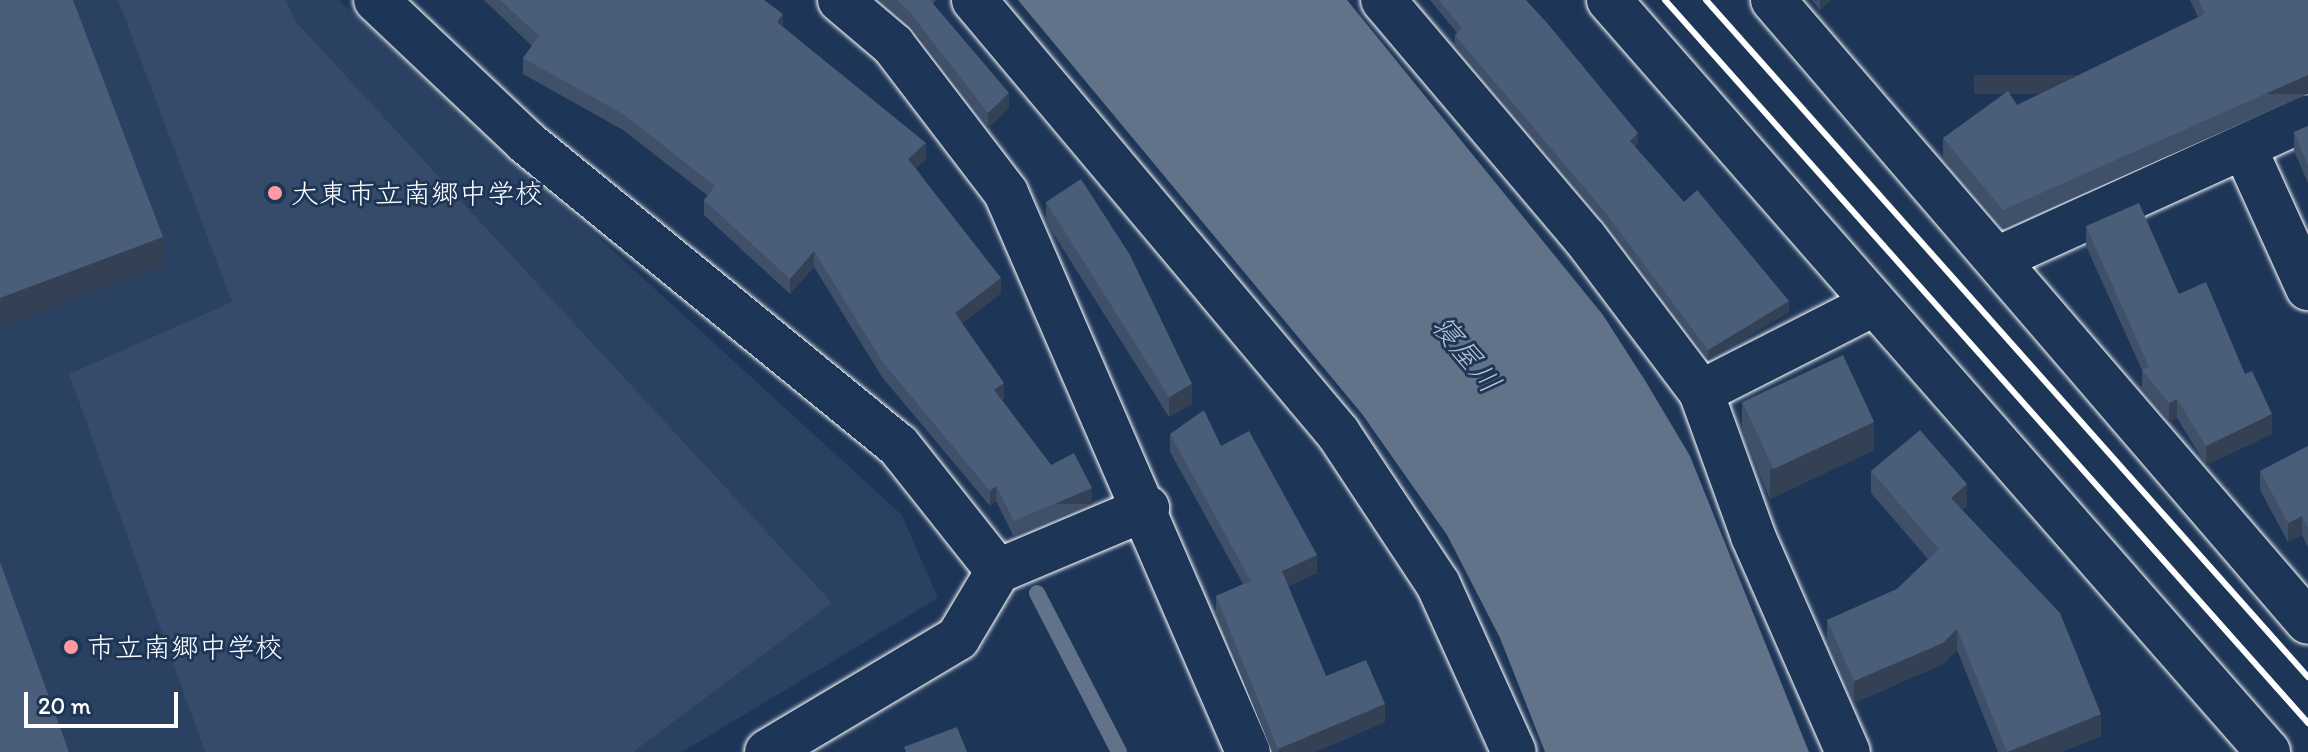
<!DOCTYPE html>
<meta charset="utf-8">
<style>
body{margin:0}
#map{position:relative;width:2308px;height:752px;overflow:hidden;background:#1d3557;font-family:Itim,"Klee One",sans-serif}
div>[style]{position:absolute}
.built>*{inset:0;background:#2a4161}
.green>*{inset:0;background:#364b69}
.water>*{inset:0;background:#617289}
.stream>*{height:16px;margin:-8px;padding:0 8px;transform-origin:8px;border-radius:8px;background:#617289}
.roads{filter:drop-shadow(0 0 2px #fff) drop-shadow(0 0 2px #fff)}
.minor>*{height:44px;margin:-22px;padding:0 22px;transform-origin:22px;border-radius:22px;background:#1d3557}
.rail>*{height:6px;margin:-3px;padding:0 3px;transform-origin:3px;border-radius:3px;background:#fff}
.wall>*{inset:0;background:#405068}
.shaded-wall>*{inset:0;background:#344155;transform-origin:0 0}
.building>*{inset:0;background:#4a5d79;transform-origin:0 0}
.dots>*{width:22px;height:22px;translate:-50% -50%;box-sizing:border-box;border:4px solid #1d3557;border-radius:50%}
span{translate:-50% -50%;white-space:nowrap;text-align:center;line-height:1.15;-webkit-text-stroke:6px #1d3557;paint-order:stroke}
.poi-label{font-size:28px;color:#fff}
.left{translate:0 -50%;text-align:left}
.water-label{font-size:30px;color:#b8c0ca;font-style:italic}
.scale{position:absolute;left:24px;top:692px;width:154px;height:36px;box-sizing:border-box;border:4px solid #fff;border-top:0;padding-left:10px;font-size:24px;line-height:28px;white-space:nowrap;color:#fff;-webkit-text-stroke:6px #1d3557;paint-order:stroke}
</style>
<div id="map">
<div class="built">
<div style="clip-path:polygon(0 0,339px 0,902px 515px,938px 598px,682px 752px,0 752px)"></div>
</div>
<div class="green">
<div style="clip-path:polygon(118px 0,286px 0,296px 22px,832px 603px,633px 752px,205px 752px,69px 374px,232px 302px)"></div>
</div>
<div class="water">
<div style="clip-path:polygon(1018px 0,1347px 0,1603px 315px,1646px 382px,1690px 456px,1809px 752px,1545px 752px,1500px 638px,1447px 535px,1362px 414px)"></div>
</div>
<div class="stream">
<div style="left:1037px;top:593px;width:179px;rotate:62.7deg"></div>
</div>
<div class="roads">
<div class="minor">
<div style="left:376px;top:0;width:207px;rotate:43.4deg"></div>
<div style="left:526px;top:142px;width:480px;rotate:39.2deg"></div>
<div style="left:898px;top:445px;width:161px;rotate:51.6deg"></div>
<div style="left:840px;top:0;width:70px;rotate:40.3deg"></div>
<div style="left:893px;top:45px;width:186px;rotate:52.6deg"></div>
<div style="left:1006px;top:193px;width:609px;rotate:66.59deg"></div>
<div style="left:974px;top:0;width:566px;rotate:49.95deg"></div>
<div style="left:1338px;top:433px;width:181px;rotate:56.5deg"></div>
<div style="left:1438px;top:584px;width:184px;rotate:65.7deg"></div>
<div style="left:1383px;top:0;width:312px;rotate:49.7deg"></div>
<div style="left:1585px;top:238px;width:193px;rotate:53deg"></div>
<div style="left:1701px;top:392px;width:153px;rotate:70.1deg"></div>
<div style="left:1753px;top:536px;width:236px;rotate:66.3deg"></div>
<div style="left:1609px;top:0;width:1000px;rotate:48.77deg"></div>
<div style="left:1773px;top:0;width:820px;rotate:49.3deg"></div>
<div style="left:2244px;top:147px;width:155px;rotate:65.6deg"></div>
<div style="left:1997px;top:259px;width:342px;rotate:-24.5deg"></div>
<div style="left:1701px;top:392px;width:190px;rotate:-27deg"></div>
<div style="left:767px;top:752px;width:222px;rotate:-30.8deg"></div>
<div style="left:958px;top:638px;width:78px;rotate:-59.2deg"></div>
<div style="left:998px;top:571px;width:162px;rotate:-22.9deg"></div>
</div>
</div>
<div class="rail">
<div style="left:1665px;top:0;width:968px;rotate:48.35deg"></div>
<div style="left:1706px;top:0;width:906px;rotate:48.36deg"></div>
</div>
<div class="wall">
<div style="clip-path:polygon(484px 0,764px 0,783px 27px,926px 159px,916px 168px,1001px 293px,962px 323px,1004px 399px,1002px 400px,1051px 465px,1092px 504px,1014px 537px,996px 501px,990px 506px,882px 377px,814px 267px,790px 294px,704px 215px,704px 200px,708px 196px,623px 130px,523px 74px,523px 58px,532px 46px)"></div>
<div style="clip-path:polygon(879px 0,936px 0,933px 4px,1009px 108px,988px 128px,909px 26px)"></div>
<div style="clip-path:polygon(1430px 0,1526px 0,1638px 143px,1635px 147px,1684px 202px,1789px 312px,1708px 360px,1605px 223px,1455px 46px,1455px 35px,1457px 33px)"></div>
<div style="clip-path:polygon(1812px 0,1831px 0,1820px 10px)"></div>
<div style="clip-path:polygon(2190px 0,2308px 0,2308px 94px,2003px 229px,1943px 157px,1943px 138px,2017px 105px,2198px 17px)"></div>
<div style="clip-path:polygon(2308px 126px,2308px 183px,2294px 151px,2294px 132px)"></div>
<div style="clip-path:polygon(1046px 202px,1192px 404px,1169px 417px,1046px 222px)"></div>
<div style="clip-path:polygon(2086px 226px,2179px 294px,2245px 374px,2272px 434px,2206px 465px,2177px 418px,2169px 422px,2142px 389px,2142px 370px,2086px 246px)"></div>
<div style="clip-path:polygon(1742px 402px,1874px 450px,1770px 499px,1742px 431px)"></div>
<div style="clip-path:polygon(1170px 434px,1221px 446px,1317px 573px,1288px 586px,1326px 676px,1385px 722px,1315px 752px,1272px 752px,1216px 614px,1216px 596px,1243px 584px,1170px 452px)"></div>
<div style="clip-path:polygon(2308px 446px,2308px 547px,2302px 535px,2288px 542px,2260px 490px,2260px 471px)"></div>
<div style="clip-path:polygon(1871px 471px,1967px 506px,1962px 510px,2101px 736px,2061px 752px,1998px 752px,1957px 650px,1943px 664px,1854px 703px,1827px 642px,1827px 620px,1897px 589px,1928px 559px,1871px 493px)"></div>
</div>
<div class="shaded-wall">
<div style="clip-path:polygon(1820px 0,1831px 0,1820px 10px)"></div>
<div style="clip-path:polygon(783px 14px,783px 30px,777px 22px)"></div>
<div style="left:2308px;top:75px;width:19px;height:334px;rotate:90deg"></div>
<div style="clip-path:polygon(1009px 93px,1009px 108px,988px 128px,988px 113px)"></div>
<div style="clip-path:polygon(1638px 133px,1638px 143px,1630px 151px,1630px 141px)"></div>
<div style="clip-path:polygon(926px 143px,926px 159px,908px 175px,908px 159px)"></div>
<div style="clip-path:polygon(163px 237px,163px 265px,0 327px,0 298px)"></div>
<div style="clip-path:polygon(814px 251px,814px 267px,790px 294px,790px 279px)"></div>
<div style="clip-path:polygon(1001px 278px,1001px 293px,955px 328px,955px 313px)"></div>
<div style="clip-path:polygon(1789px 301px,1789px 312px,1708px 360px,1708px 350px)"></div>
<div style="clip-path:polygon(1004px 383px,1004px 399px,994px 406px,994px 390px)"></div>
<div style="clip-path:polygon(1192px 384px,1192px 404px,1169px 417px,1169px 397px)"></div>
<div style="clip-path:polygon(2177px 399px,2177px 418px,2169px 422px,2169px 403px)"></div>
<div style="clip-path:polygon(2272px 414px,2272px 434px,2206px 465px,2206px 446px)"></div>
<div style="clip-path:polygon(1874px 422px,1874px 450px,1770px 499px,1770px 470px)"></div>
<div style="clip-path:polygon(1967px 484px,1967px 506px,1951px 520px,1951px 498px)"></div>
<div style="clip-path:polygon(996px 486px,996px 501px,990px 506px,990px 491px)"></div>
<div style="left:1092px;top:488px;width:16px;height:85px;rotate:90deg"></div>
<div style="clip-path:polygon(2302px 516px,2302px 535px,2288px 542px,2288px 523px)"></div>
<div style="clip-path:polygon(1317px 555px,1317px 573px,1282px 589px,1282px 571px)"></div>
<div style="clip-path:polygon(1957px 629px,1957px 650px,1943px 664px,1854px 703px,1854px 681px)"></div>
<div style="clip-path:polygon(1385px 704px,1385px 722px,1315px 752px,1278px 752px,1278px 749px)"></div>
<div style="clip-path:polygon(2101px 714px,2101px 736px,2061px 752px,2007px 752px)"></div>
</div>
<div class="building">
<div style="clip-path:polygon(0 0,73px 0,163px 237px,0 298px)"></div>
<div style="clip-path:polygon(500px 0,764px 0,783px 14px,777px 22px,926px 143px,908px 159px,1001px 278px,955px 313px,1004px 383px,994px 390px,1051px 465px,1074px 453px,1092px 488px,1014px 521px,996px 486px,990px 491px,882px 361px,814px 251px,790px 279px,704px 200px,715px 186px,623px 114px,523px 58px,539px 36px)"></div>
<div style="clip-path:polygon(897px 0,930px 0,1009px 93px,988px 113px,909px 11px)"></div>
<div style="clip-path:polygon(1439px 0,1526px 0,1548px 24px,1638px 133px,1630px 141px,1684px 202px,1697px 190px,1789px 301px,1708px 350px,1605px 212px,1455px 35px,1462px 28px)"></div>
<div style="clip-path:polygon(2199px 0,2308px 0,2308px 75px,2003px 210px,1943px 138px,2008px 91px,2017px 105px,2205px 14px)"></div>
<div style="clip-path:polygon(2308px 126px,2308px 165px,2294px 132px)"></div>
<div style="clip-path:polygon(1081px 179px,1130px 255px,1192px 384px,1169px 397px,1046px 202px)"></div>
<div style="clip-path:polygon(2139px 203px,2179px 294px,2206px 282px,2245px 374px,2252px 371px,2272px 414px,2206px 446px,2177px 399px,2169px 403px,2142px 370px,2149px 367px,2086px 226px)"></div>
<div style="left:1843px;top:355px;width:74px;height:111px;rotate:65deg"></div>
<div style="clip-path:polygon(1204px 410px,1221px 446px,1249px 431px,1317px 555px,1282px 571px,1326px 676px,1366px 660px,1385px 704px,1278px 749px,1216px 596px,1251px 581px,1170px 434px)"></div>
<div style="clip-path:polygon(1920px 430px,1967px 484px,1951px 498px,2060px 613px,2101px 714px,2007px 752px,1957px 629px,1943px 643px,1854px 681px,1827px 620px,1897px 589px,1939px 549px,1871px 471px)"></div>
<div style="clip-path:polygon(2308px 446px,2308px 528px,2302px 516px,2288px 523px,2260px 471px)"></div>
<div style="clip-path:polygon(0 562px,69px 752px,0 752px)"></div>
<div style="clip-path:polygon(957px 727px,967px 752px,906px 752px,904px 747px)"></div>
</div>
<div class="dots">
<div style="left:275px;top:193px;background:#ff9aa2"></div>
<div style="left:71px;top:647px;background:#ff9aa2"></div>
</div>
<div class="poi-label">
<span class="left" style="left:291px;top:193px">大東市立南郷中学校</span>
<span class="left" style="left:87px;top:647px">市立南郷中学校</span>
</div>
<div class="water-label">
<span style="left:1466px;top:354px;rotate:51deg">寝屋川</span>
</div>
<div class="scale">20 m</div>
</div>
